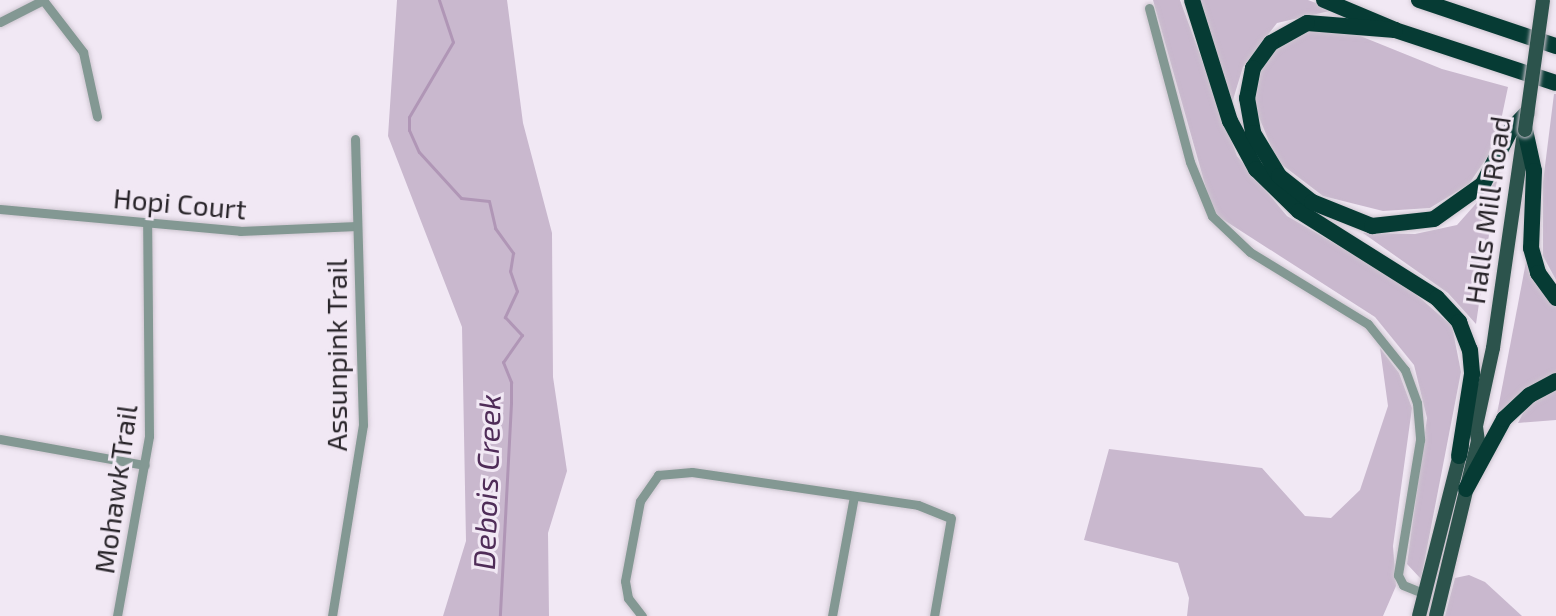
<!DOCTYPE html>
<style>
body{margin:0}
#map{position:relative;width:1556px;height:616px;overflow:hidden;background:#f1e8f4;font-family:"Exo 2",sans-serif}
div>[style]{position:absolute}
.green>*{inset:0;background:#c9b8ce}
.stream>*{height:3px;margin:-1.5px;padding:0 1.5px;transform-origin:1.5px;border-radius:1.5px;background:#b096b6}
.roads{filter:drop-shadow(0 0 2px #cdc5cf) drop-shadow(0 0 2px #cdc5cf)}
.street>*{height:9px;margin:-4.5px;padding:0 4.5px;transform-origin:4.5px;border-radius:4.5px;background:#839893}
.primary>*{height:14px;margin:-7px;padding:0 7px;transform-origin:7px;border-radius:7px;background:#2c534c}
.highway>*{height:16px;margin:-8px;padding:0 8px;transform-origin:8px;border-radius:8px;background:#063b34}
.bridges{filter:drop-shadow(0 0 2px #cdc5cf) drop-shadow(0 0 2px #cdc5cf)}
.primary-bridge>*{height:14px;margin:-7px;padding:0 7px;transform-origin:7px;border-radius:7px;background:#2c534c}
span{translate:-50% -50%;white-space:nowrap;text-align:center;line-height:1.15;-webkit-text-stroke:6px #f1e8f4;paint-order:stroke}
.street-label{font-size:28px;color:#282429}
.water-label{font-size:30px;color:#4f2c58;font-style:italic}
</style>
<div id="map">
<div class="green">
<div style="clip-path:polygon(397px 0,507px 0,523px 123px,552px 233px,553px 377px,567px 471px,548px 533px,549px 616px,443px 616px,466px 541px,462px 327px,388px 136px)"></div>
<div style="clip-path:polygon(1153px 0,1180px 0,1237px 156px,1287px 216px,1403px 283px,1452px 326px,1461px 372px,1421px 579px,1407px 564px,1427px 418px,1414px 365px,1375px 317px,1213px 213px)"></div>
<div style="clip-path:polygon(1199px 0,1308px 0,1334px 10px,1277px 23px,1243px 67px,1232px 103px)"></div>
<div style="clip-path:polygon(1338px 27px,1442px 69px,1508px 87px,1496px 144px,1469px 184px,1430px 208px,1383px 211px,1323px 196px,1277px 161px,1254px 105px,1263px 62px,1281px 40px,1313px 28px)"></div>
<div style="clip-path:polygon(1554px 94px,1556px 94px,1556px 280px,1543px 256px,1543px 182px)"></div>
<div style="clip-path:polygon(1497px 180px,1476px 324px,1448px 293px,1363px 233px,1415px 234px,1457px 225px)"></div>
<div style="clip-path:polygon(1526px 262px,1556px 299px,1556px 373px,1497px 414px)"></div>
<div style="clip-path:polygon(1380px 348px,1399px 373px,1412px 408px,1393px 546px,1396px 586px,1383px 616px,1187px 616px,1189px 598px,1178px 563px,1084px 540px,1109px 449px,1262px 468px,1305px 516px,1331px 518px,1360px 490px,1388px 406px)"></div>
<div style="clip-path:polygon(1556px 388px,1556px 420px,1518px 423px,1528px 403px)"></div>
<div style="clip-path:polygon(1469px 575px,1485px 582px,1522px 616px,1445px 616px,1455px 578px)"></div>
</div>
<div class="stream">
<div style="left:439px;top:0;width:44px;rotate:71.6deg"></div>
<div style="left:453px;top:42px;width:87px;rotate:120.4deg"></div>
<div style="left:409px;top:117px;width:13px;rotate:90deg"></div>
<div style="left:409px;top:130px;width:24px;rotate:66deg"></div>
<div style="left:419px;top:152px;width:62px;rotate:47.6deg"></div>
<div style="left:461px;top:198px;width:28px;rotate:6deg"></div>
<div style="left:489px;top:201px;width:28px;rotate:77deg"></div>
<div style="left:495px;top:228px;width:31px;rotate:54deg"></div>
<div style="left:513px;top:253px;width:18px;rotate:99deg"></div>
<div style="left:510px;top:271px;width:21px;rotate:71deg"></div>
<div style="left:517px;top:291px;width:29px;rotate:115deg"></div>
<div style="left:505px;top:317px;width:25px;rotate:47deg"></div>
<div style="left:522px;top:335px;width:33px;rotate:125deg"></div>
<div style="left:503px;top:362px;width:22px;rotate:68deg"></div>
<div style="left:511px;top:382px;width:21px;rotate:90deg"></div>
<div style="left:511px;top:403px;width:213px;rotate:93deg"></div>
</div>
<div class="roads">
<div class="street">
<div style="left:43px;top:0;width:66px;rotate:52.4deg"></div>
<div style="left:83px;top:52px;width:66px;rotate:77.7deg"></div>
<div style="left:1149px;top:8px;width:159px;rotate:75.1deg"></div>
<div style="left:1190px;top:162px;width:58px;rotate:67.8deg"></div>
<div style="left:1212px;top:216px;width:52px;rotate:43.5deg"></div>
<div style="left:1250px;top:252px;width:138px;rotate:31.4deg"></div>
<div style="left:1368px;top:324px;width:59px;rotate:51.2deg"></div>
<div style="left:1405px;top:370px;width:35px;rotate:70deg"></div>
<div style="left:1417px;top:403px;width:37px;rotate:85deg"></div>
<div style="left:1420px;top:440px;width:137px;rotate:99.3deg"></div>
<div style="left:1398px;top:575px;width:11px;rotate:63deg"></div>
<div style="left:1403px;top:585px;width:24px;rotate:22deg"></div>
<div style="left:0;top:22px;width:48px;rotate:-27.1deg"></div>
<div style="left:0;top:209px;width:241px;rotate:5.2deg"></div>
<div style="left:240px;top:231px;width:117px;rotate:-2.4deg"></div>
<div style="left:0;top:439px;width:147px;rotate:10.2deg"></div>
<div style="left:117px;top:616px;width:183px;rotate:-79.9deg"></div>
<div style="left:149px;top:436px;width:212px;rotate:-90.5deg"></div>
<div style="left:332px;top:616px;width:193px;rotate:-80.8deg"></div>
<div style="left:363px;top:425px;width:286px;rotate:-91.6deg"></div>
<div style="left:642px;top:616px;width:23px;rotate:-128deg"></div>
<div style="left:628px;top:598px;width:17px;rotate:-100deg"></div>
<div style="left:625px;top:581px;width:81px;rotate:-79.4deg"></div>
<div style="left:640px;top:501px;width:32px;rotate:-55deg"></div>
<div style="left:658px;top:475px;width:34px;rotate:-5deg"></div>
<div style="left:692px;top:472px;width:228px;rotate:8.3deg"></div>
<div style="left:918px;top:505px;width:35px;rotate:22deg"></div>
<div style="left:951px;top:518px;width:99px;rotate:99.8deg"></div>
<div style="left:832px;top:616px;width:122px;rotate:-79.6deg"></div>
</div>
<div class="primary">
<div style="left:1419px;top:616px;width:175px;rotate:-75.8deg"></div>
<div style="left:1436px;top:616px;width:180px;rotate:-76.5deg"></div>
<div style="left:1478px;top:441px;width:15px;rotate:-98deg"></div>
<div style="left:1476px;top:426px;width:80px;rotate:-77.7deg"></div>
<div style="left:1493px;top:348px;width:216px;rotate:-81.8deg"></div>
</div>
<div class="highway">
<div style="left:1192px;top:0;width:127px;rotate:72.6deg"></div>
<div style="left:1230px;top:121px;width:55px;rotate:61.6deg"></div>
<div style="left:1256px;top:169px;width:60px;rotate:44.3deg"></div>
<div style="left:1299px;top:211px;width:163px;rotate:32.2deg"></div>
<div style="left:1437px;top:298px;width:33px;rotate:47deg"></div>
<div style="left:1459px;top:322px;width:30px;rotate:69deg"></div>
<div style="left:1470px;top:350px;width:24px;rotate:85deg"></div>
<div style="left:1472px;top:374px;width:83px;rotate:99deg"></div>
<div style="left:1324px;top:0;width:77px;rotate:22.9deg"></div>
<div style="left:1395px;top:30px;width:169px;rotate:18.2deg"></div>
<div style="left:1419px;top:0;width:145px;rotate:18.6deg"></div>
<div style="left:1395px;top:30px;width:88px;rotate:-175.5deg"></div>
<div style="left:1307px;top:23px;width:41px;rotate:150.9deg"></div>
<div style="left:1271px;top:43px;width:31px;rotate:126deg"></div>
<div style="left:1253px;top:68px;width:31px;rotate:101deg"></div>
<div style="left:1247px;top:98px;width:36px;rotate:80deg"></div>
<div style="left:1253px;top:133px;width:50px;rotate:58.8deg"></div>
<div style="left:1279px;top:176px;width:42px;rotate:38.2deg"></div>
<div style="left:1312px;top:202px;width:65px;rotate:21.8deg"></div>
<div style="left:1372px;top:226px;width:62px;rotate:-6.4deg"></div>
<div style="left:1434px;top:219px;width:60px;rotate:-35.5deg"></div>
<div style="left:1483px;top:184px;width:59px;rotate:-63deg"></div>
<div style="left:1510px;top:131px;width:25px;rotate:-47deg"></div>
<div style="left:1525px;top:130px;width:42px;rotate:77.6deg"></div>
<div style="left:1534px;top:171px;width:77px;rotate:92.2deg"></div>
<div style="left:1531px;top:248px;width:26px;rotate:74deg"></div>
<div style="left:1538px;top:273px;width:31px;rotate:54deg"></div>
<div style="left:1466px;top:489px;width:80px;rotate:-61.5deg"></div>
<div style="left:1504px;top:419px;width:35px;rotate:-43deg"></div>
<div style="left:1530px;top:395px;width:30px;rotate:-28deg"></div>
</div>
</div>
<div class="bridges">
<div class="primary-bridge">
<div style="left:1525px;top:130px;width:131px;rotate:-82.1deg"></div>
</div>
</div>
<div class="street-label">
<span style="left:180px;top:203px;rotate:5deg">Hopi Court</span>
<span style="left:1487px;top:210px;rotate:-82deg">Halls Mill Road</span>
<span style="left:336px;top:355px;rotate:-90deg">Assunpink Trail</span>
<span style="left:115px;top:489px;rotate:-82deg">Mohawk Trail</span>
</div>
<div class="water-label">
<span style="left:486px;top:482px;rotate:-88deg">Debois Creek</span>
</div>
</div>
